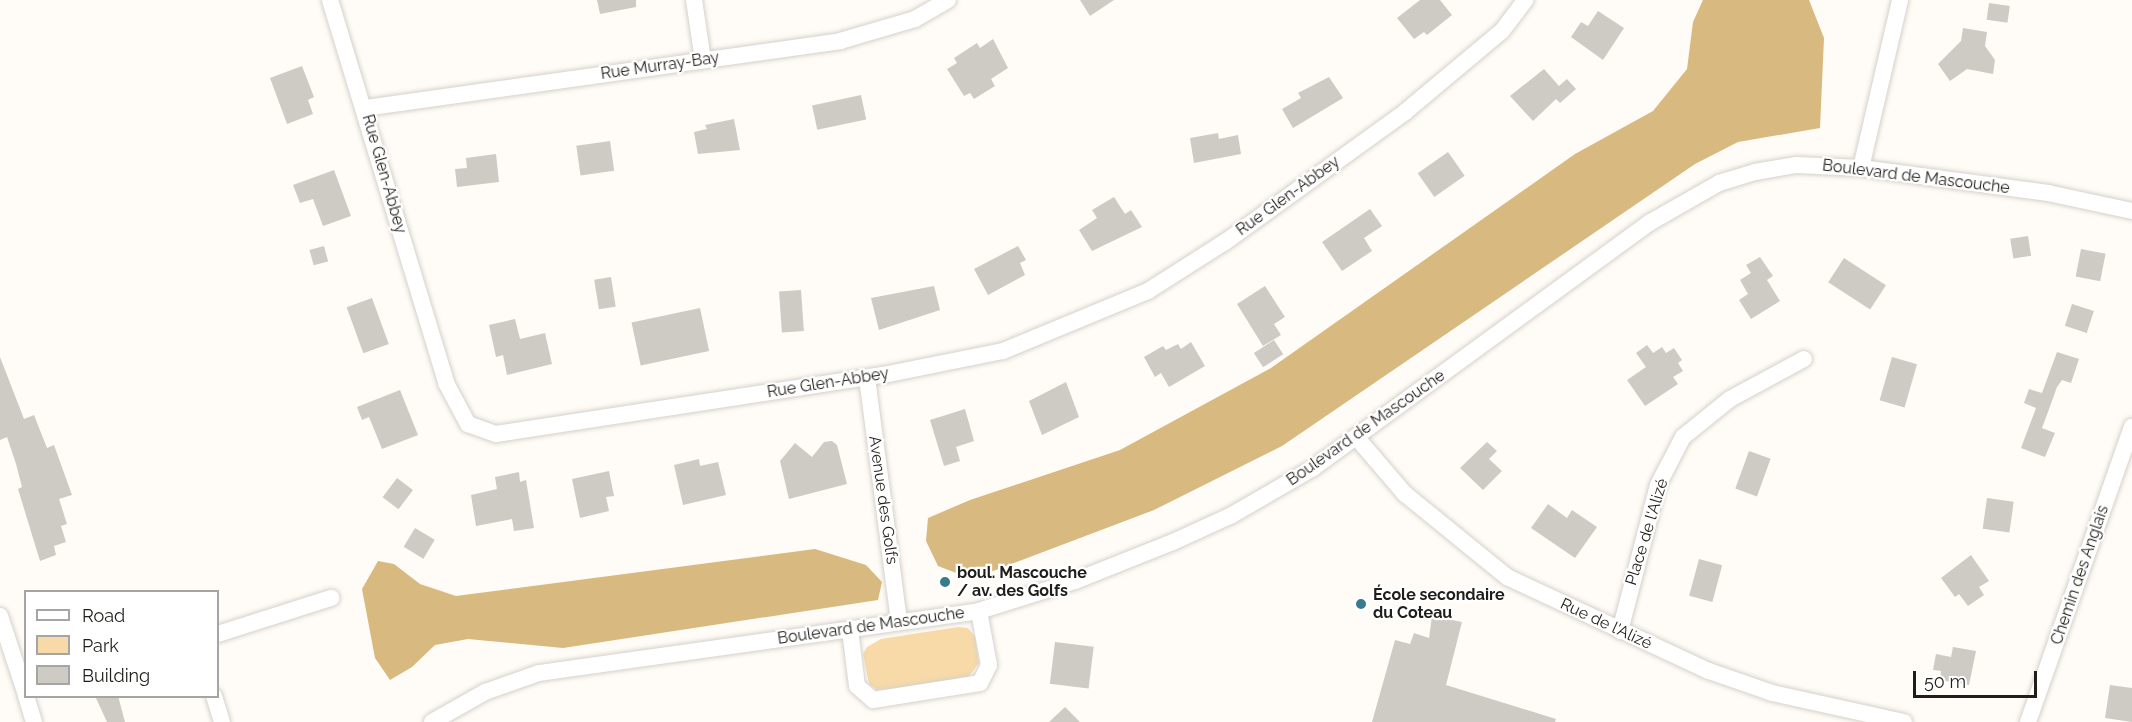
<!DOCTYPE html>
<meta charset="utf-8">
<style>
body{margin:0}
#map{position:relative;width:2132px;height:722px;overflow:hidden;background:#fffbf6;font-family:Raleway,sans-serif}
div>[style]{position:absolute}
.green>*{inset:0;background:#f7daa7}
.forest>*{inset:0;background:#d8b97f}
.building>*{inset:0;background:#cecbc4;transform-origin:0 0}
.roads{filter:drop-shadow(0 0 2px #d5d1ca) drop-shadow(0 0 2px #d5d1ca)}
.minor>*{height:16px;margin:-8px;padding:0 8px;transform-origin:8px;border-radius:8px;background:#fff}
.dots>*{width:16px;height:16px;translate:-50% -50%;box-sizing:border-box;border:3px solid #fff;border-radius:50%}
span{translate:-50% -50%;white-space:nowrap;text-align:center;line-height:1.15;-webkit-text-stroke:4.5px #fff;paint-order:stroke}
.street-label{font-size:16px;color:#1f1e1b}
.poi-label{font-size:16px;color:#1f1e1b;font-weight:700}
.left{translate:0 -50%;text-align:left}
.legend{position:absolute;left:24px;top:590px;width:195px;height:108px;box-sizing:border-box;background:#fff;border:2px solid #a5a5a4;margin:0;padding:8px 10px;list-style:none;font-size:18px;color:#1f1e1b}
.legend li{display:flex;align-items:center;gap:12px;height:30px}
.legend b{width:30px;border:2px solid #a5a5a4}
.scale{position:absolute;left:1913px;top:671px;width:124px;height:27px;box-sizing:border-box;border:3px solid #1f1e1b;border-top:0;padding-left:8px;font-size:18px;line-height:21px;white-space:nowrap;color:#1f1e1b;-webkit-text-stroke:4px #fff;paint-order:stroke}
</style>
<div id="map">
<div class="green">
<div style="clip-path:polygon(958px 627px,968px 628px,975px 637px,979px 663px,966px 680px,877px 690px,869px 684px,863px 654px,867px 647px,881px 639px)"></div>
</div>
<div class="forest">
<div style="clip-path:polygon(1703px 0,1809px 0,1824px 38px,1820px 128px,1738px 142px,1695px 164px,1282px 446px,1154px 510px,972px 579px,938px 566px,926px 541px,928px 518px,970px 500px,1120px 450px,1271px 368px,1575px 154px,1653px 111px,1687px 69px,1693px 22px)"></div>
<div style="clip-path:polygon(815px 549px,866px 565px,882px 582px,878px 600px,563px 648px,468px 639px,435px 645px,412px 667px,390px 680px,375px 658px,362px 589px,378px 561px,394px 564px,420px 584px,456px 596px)"></div>
</div>
<div class="building">
<div style="clip-path:polygon(597px 0,636px 0,636px 7px,600px 14px)"></div>
<div style="clip-path:polygon(1080px 0,1114px 0,1090px 16px)"></div>
<div style="clip-path:polygon(1420px 0,1440px 0,1452px 15px,1427px 35px,1424px 32px,1414px 39px,1397px 18px)"></div>
<div style="left:1989px;top:3px;width:21px;height:17px;rotate:8deg"></div>
<div style="clip-path:polygon(1598px 11px,1624px 28px,1603px 60px,1571px 37px,1581px 22px,1588px 26px)"></div>
<div style="clip-path:polygon(1963px 28px,1987px 32px,1985px 46px,1995px 60px,1993px 74px,1967px 69px,1950px 81px,1938px 64px,1961px 41px)"></div>
<div style="clip-path:polygon(993px 39px,1008px 68px,991px 79px,995px 86px,974px 99px,970px 93px,964px 96px,947px 69px,957px 63px,954px 58px,977px 43px,980px 48px)"></div>
<div style="clip-path:polygon(302px 66px,314px 97px,308px 100px,313px 114px,287px 124px,270px 78px)"></div>
<div style="clip-path:polygon(1544px 69px,1559px 86px,1567px 79px,1576px 89px,1560px 103px,1556px 99px,1533px 121px,1510px 96px)"></div>
<div style="clip-path:polygon(1329px 77px,1343px 98px,1293px 128px,1282px 109px,1301px 98px,1298px 93px)"></div>
<div style="left:861px;top:95px;width:25px;height:50px;rotate:78deg"></div>
<div style="clip-path:polygon(734px 119px,740px 150px,698px 154px,694px 132px,707px 129px,705px 125px)"></div>
<div style="clip-path:polygon(1218px 133px,1219px 139px,1238px 135px,1241px 154px,1194px 163px,1190px 138px)"></div>
<div style="left:610px;top:141px;width:30px;height:34px;rotate:82deg"></div>
<div style="left:1448px;top:152px;width:29px;height:37px;rotate:55deg"></div>
<div style="clip-path:polygon(496px 154px,499px 182px,457px 187px,455px 169px,467px 168px,466px 158px)"></div>
<div style="clip-path:polygon(334px 170px,351px 216px,323px 226px,313px 199px,300px 203px,293px 185px)"></div>
<div style="clip-path:polygon(1114px 197px,1125px 214px,1131px 210px,1142px 227px,1092px 251px,1079px 230px,1097px 218px,1092px 210px)"></div>
<div style="clip-path:polygon(1370px 209px,1382px 226px,1364px 238px,1372px 251px,1342px 271px,1322px 242px)"></div>
<div style="left:2028px;top:236px;width:20px;height:18px;rotate:81deg"></div>
<div style="left:324px;top:246px;width:16px;height:15px;rotate:75deg"></div>
<div style="clip-path:polygon(1018px 246px,1026px 260px,1020px 263px,1025px 275px,988px 295px,974px 269px)"></div>
<div style="left:2081px;top:249px;width:25px;height:28px;rotate:11deg"></div>
<div style="clip-path:polygon(1760px 257px,1773px 276px,1767px 280px,1780px 301px,1751px 319px,1739px 300px,1748px 294px,1740px 280px,1751px 273px,1746px 265px)"></div>
<div style="left:1844px;top:258px;width:50px;height:29px;rotate:33deg"></div>
<div style="left:611px;top:277px;width:30px;height:17px;rotate:81deg"></div>
<div style="clip-path:polygon(934px 286px,940px 310px,879px 330px,871px 298px)"></div>
<div style="clip-path:polygon(1265px 286px,1285px 317px,1274px 324px,1281px 335px,1263px 346px,1237px 304px)"></div>
<div style="left:801px;top:290px;width:41px;height:22px;rotate:86deg"></div>
<div style="left:372px;top:298px;width:49px;height:27px;rotate:70deg"></div>
<div style="left:2072px;top:304px;width:23px;height:23px;rotate:18deg"></div>
<div style="left:700px;top:308px;width:44px;height:70px;rotate:78deg"></div>
<div style="clip-path:polygon(515px 319px,520px 339px,545px 333px,552px 364px,507px 375px,503px 355px,496px 357px,489px 325px)"></div>
<div style="left:1274px;top:340px;width:17px;height:24px;rotate:57deg"></div>
<div style="clip-path:polygon(1191px 342px,1205px 366px,1169px 387px,1161px 373px,1155px 377px,1144px 357px,1163px 346px,1166px 350px,1178px 344px,1181px 349px)"></div>
<div style="clip-path:polygon(1647px 345px,1653px 353px,1662px 347px,1666px 353px,1674px 348px,1682px 360px,1678px 363px,1683px 371px,1673px 377px,1678px 384px,1645px 406px,1627px 380px,1646px 367px,1636px 353px)"></div>
<div style="clip-path:polygon(2057px 352px,2079px 359px,2071px 383px,2062px 380px,2057px 387px,2048px 412px,2042px 428px,2055px 433px,2045px 457px,2021px 448px,2036px 408px,2024px 403px,2029px 389px,2042px 393px)"></div>
<div style="clip-path:polygon(0 357px,24px 419px,34px 415px,47px 448px,54px 445px,72px 495px,59px 499px,67px 524px,61px 526px,66px 542px,54px 546px,56px 555px,40px 561px,18px 489px,22px 487px,16px 464px,7px 437px,0 440px)"></div>
<div style="left:1892px;top:357px;width:26px;height:45px;rotate:16deg"></div>
<div style="clip-path:polygon(1066px 382px,1079px 417px,1042px 435px,1029px 401px)"></div>
<div style="clip-path:polygon(400px 390px,418px 435px,382px 449px,369px 417px,362px 420px,357px 407px)"></div>
<div style="clip-path:polygon(965px 409px,974px 441px,956px 447px,960px 461px,944px 466px,930px 420px)"></div>
<div style="clip-path:polygon(832px 441px,837px 445px,847px 484px,789px 499px,780px 461px,795px 443px,812px 457px,824px 442px)"></div>
<div style="clip-path:polygon(1487px 442px,1497px 451px,1489px 459px,1502px 471px,1483px 490px,1460px 468px)"></div>
<div style="left:1749px;top:451px;width:23px;height:40px;rotate:20deg"></div>
<div style="clip-path:polygon(699px 459px,700px 466px,718px 462px,726px 495px,683px 505px,674px 465px)"></div>
<div style="clip-path:polygon(609px 471px,614px 496px,606px 497px,609px 511px,580px 518px,572px 479px)"></div>
<div style="clip-path:polygon(519px 472px,520px 482px,526px 480px,534px 528px,514px 531px,512px 519px,476px 526px,471px 495px,497px 489px,495px 477px)"></div>
<div style="left:397px;top:478px;width:20px;height:24px;rotate:37deg"></div>
<div style="left:1987px;top:498px;width:27px;height:31px;rotate:8deg"></div>
<div style="clip-path:polygon(1548px 504px,1567px 518px,1572px 510px,1597px 527px,1575px 558px,1531px 528px)"></div>
<div style="left:415px;top:528px;width:23px;height:22px;rotate:31deg"></div>
<div style="clip-path:polygon(1971px 555px,1989px 581px,1979px 587px,1984px 595px,1968px 606px,1959px 594px,1955px 597px,1941px 578px)"></div>
<div style="left:1699px;top:559px;width:24px;height:38px;rotate:15deg"></div>
<div style="clip-path:polygon(1432px 616px,1462px 622px,1446px 685px,1556px 719px,1555px 722px,1372px 722px,1395px 640px,1410px 644px,1414px 633px,1429px 638px)"></div>
<div style="left:1055px;top:642px;width:39px;height:42px;rotate:7deg"></div>
<div style="clip-path:polygon(1953px 647px,1976px 651px,1969px 685px,1940px 680px,1941px 671px,1933px 670px,1936px 654px,1951px 657px)"></div>
<div style="clip-path:polygon(2110px 685px,2132px 688px,2132px 722px,2105px 718px)"></div>
<div style="clip-path:polygon(95px 696px,118px 696px,125px 722px,107px 722px)"></div>
<div style="clip-path:polygon(1065px 707px,1080px 722px,1049px 722px)"></div>
</div>
<div class="roads">
<div class="minor">
<div style="left:330px;top:0;width:400px;rotate:73.1deg"></div>
<div style="left:446px;top:383px;width:47px;rotate:61.8deg"></div>
<div style="left:468px;top:424px;width:30px;rotate:20deg"></div>
<div style="left:496px;top:434px;width:391px;rotate:-8.7deg"></div>
<div style="left:883px;top:375px;width:122px;rotate:-11.3deg"></div>
<div style="left:1003px;top:351px;width:157px;rotate:-22.5deg"></div>
<div style="left:1148px;top:291px;width:91px;rotate:-32.5deg"></div>
<div style="left:1225px;top:242px;width:222px;rotate:-35.8deg"></div>
<div style="left:1405px;top:112px;width:126px;rotate:-39.9deg"></div>
<div style="left:1502px;top:31px;width:39px;rotate:-53deg"></div>
<div style="left:694px;top:0;width:61px;rotate:81.5deg"></div>
<div style="left:365px;top:108px;width:480px;rotate:-8deg"></div>
<div style="left:840px;top:41px;width:78px;rotate:-16.3deg"></div>
<div style="left:915px;top:19px;width:38px;rotate:-30deg"></div>
<div style="left:1861px;top:168px;width:172px;rotate:-76.9deg"></div>
<div style="left:867px;top:378px;width:245px;rotate:82.5deg"></div>
<div style="left:1357px;top:438px;width:74px;rotate:49.4deg"></div>
<div style="left:1405px;top:494px;width:132px;rotate:39.1deg"></div>
<div style="left:1507px;top:577px;width:223px;rotate:25deg"></div>
<div style="left:1709px;top:671px;width:67px;rotate:19.2deg"></div>
<div style="left:1772px;top:693px;width:135px;rotate:12.4deg"></div>
<div style="left:0;top:616px;width:83px;rotate:71.8deg"></div>
<div style="left:850px;top:630px;width:56px;rotate:82.9deg"></div>
<div style="left:857px;top:686px;width:21px;rotate:41deg"></div>
<div style="left:873px;top:700px;width:108px;rotate:-9deg"></div>
<div style="left:980px;top:683px;width:20px;rotate:-63deg"></div>
<div style="left:989px;top:665px;width:55px;rotate:-100.5deg"></div>
<div style="left:1620px;top:631px;width:151px;rotate:-75.4deg"></div>
<div style="left:1658px;top:485px;width:54px;rotate:-62.5deg"></div>
<div style="left:1683px;top:437px;width:60px;rotate:-39deg"></div>
<div style="left:1730px;top:399px;width:84px;rotate:-28.4deg"></div>
<div style="left:218px;top:634px;width:119px;rotate:-17.7deg"></div>
<div style="left:26px;top:696px;width:27px;rotate:73deg"></div>
<div style="left:214px;top:696px;width:27px;rotate:73deg"></div>
<div style="left:432px;top:722px;width:61px;rotate:-29.5deg"></div>
<div style="left:485px;top:692px;width:57px;rotate:-19.4deg"></div>
<div style="left:539px;top:673px;width:444px;rotate:-8deg"></div>
<div style="left:979px;top:611px;width:101px;rotate:-17.4deg"></div>
<div style="left:1075px;top:581px;width:105px;rotate:-21.7deg"></div>
<div style="left:1173px;top:542px;width:65px;rotate:-24.6deg"></div>
<div style="left:1232px;top:515px;width:94px;rotate:-30.1deg"></div>
<div style="left:1313px;top:468px;width:416px;rotate:-36.1deg"></div>
<div style="left:1649px;top:223px;width:81px;rotate:-29.7deg"></div>
<div style="left:1719px;top:183px;width:38px;rotate:-17deg"></div>
<div style="left:1755px;top:172px;width:42px;rotate:-9.7deg"></div>
<div style="left:1796px;top:165px;width:65px;rotate:2.6deg"></div>
<div style="left:1861px;top:168px;width:189px;rotate:7.6deg"></div>
<div style="left:2048px;top:193px;width:86px;rotate:12.1deg"></div>
<div style="left:2028px;top:722px;width:313px;rotate:-70.6deg"></div>
</div>
</div>
<div class="dots">
<div style="left:945px;top:582px;background:#387b8c"></div>
<div style="left:1361px;top:604px;background:#387b8c"></div>
</div>
<div class="street-label">
<span style="left:660px;top:66px;rotate:-8deg">Rue Murray-Bay</span>
<span style="left:384px;top:174px;rotate:74deg">Rue Glen-Abbey</span>
<span style="left:1916px;top:177px;rotate:7deg">Boulevard de Mascouche</span>
<span style="left:1288px;top:196px;rotate:-36deg">Rue Glen-Abbey</span>
<span style="left:828px;top:383px;rotate:-9deg">Rue Glen-Abbey</span>
<span style="left:1366px;top:428px;rotate:-35deg">Boulevard de Mascouche</span>
<span style="left:883px;top:500px;rotate:82deg">Avenue des Golfs</span>
<span style="left:1647px;top:532px;rotate:-73deg">Place de l'Alizé</span>
<span style="left:2080px;top:575px;rotate:-71deg">Chemin des Anglais</span>
<span style="left:1606px;top:624px;rotate:25deg">Rue de l'Alizé</span>
<span style="left:871px;top:626px;rotate:-8deg">Boulevard de Mascouche</span>
</div>
<div class="poi-label">
<span class="left" style="left:957px;top:582px">boul. Mascouche<br>/ av. des Golfs</span>
<span class="left" style="left:1373px;top:604px">École secondaire<br>du Coteau</span>
</div>
<ul class="legend">
<li><b style="height:8px;background:#fff"></b>Road</li>
<li><b style="height:16px;background:#f7daa7"></b>Park</li>
<li><b style="height:16px;background:#cecbc4"></b>Building</li>
</ul>
<div class="scale">50 m</div>
</div>
